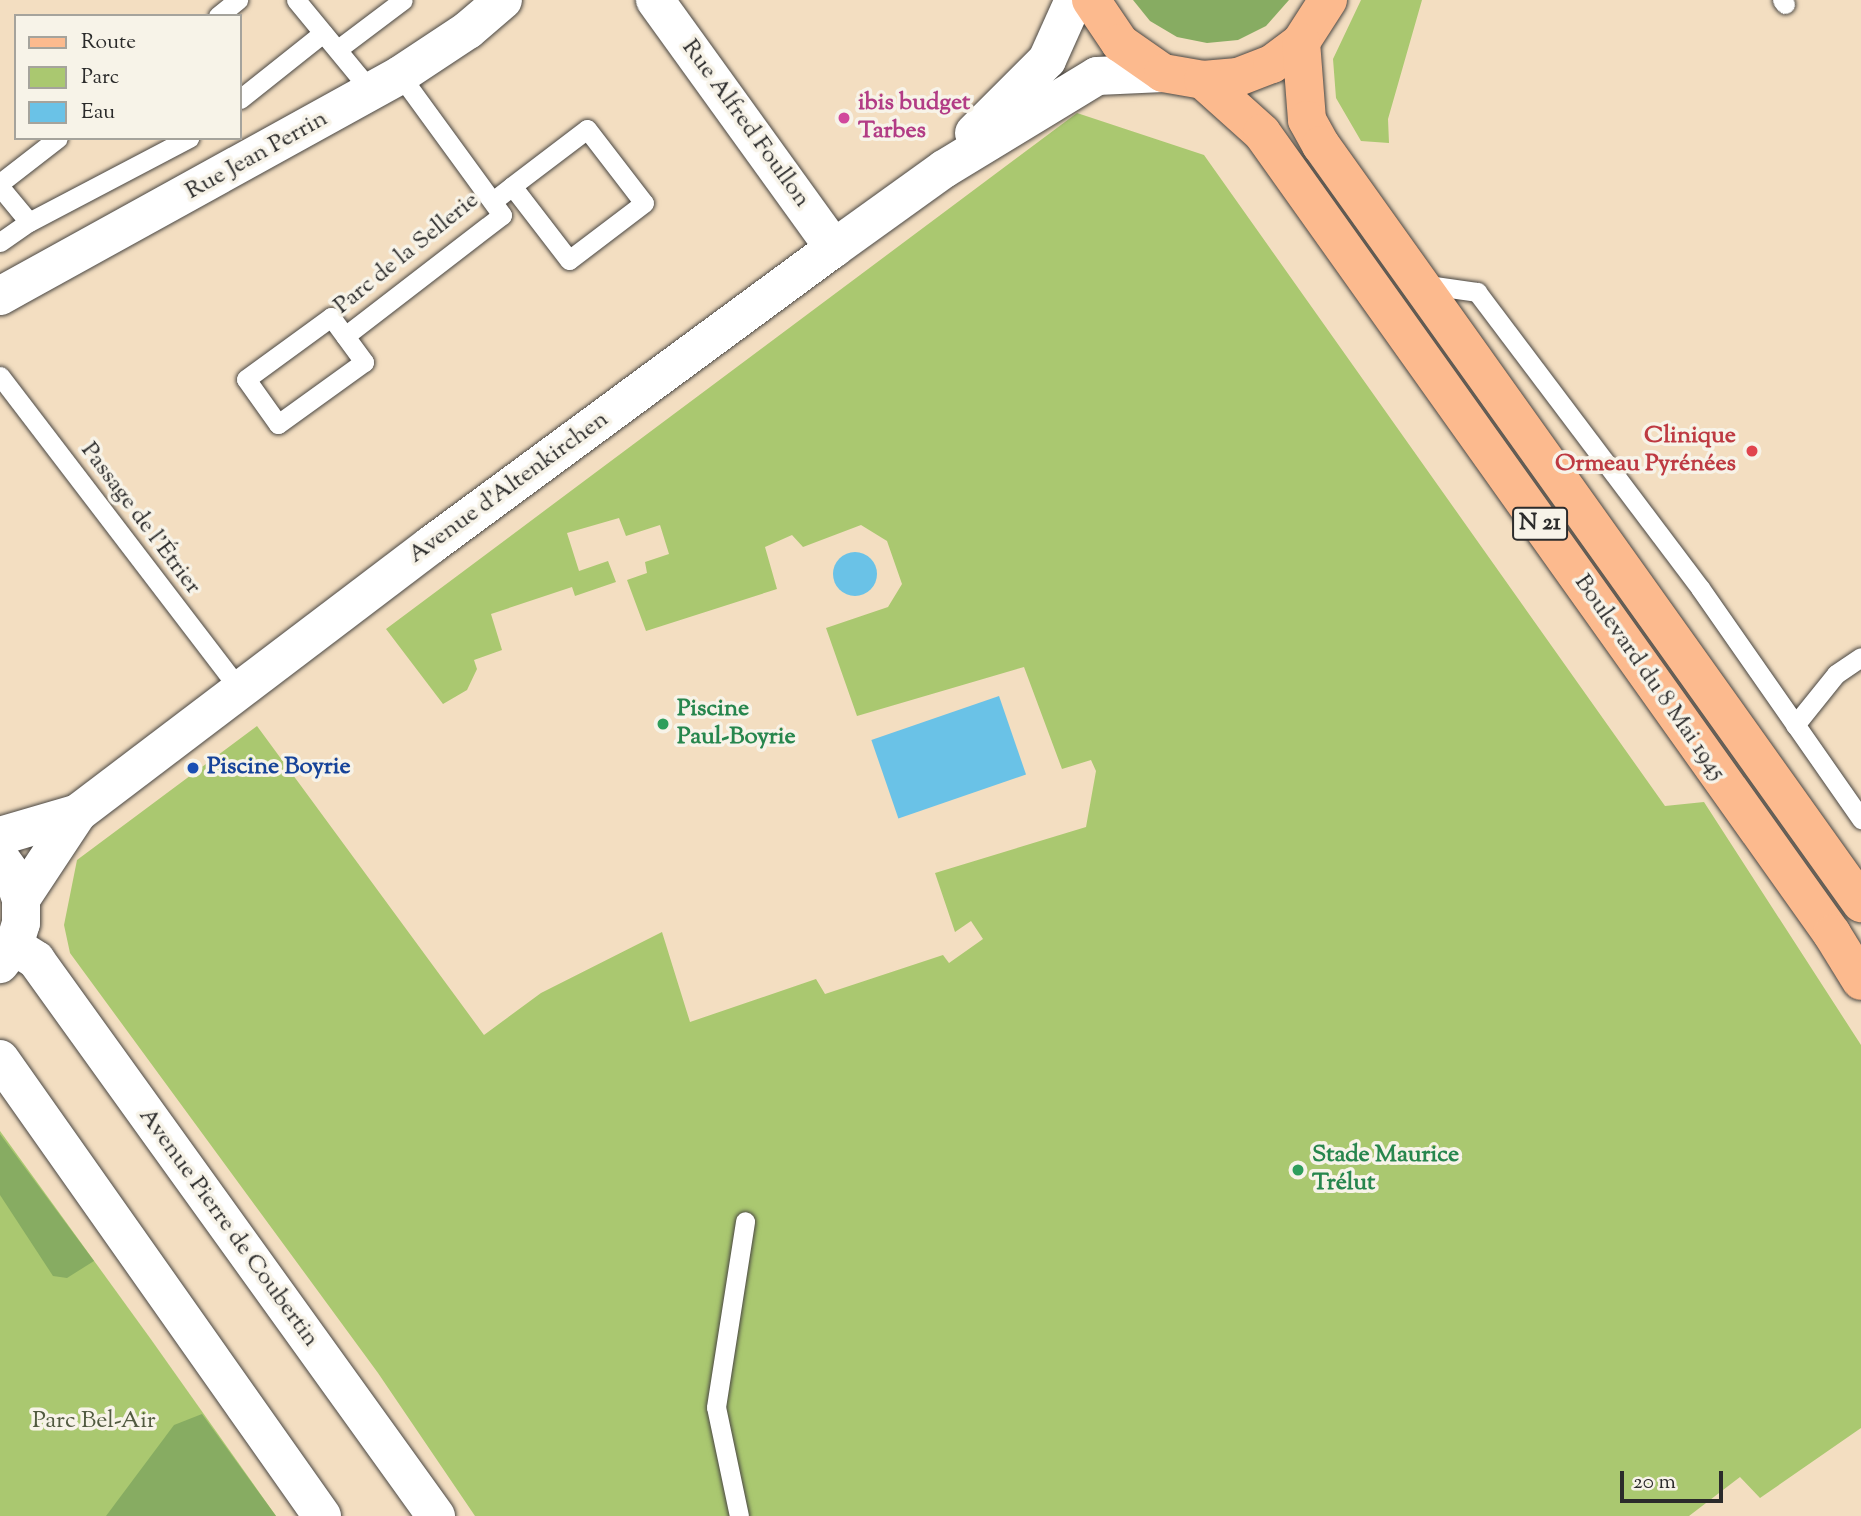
<!DOCTYPE html>
<meta charset="utf-8">
<style>
body{margin:0}
#map{position:relative;width:1861px;height:1516px;overflow:hidden;background:#f3dec1;font-family:"Sorts Mill Goudy",serif}
div>[style]{position:absolute}
.green>*{inset:0;background:#aac870}
.forest>*{inset:0;background:#87ac62}
.water>*{inset:0;background:#6ac2e7;transform-origin:0 0}
.round{border-radius:50%}
.roads{filter:drop-shadow(0 0 2px #494642) drop-shadow(0 0 2px #494642)}
.service>*{height:19px;margin:-9.5px;padding:0 9.5px;transform-origin:9.5px;border-radius:9.5px;background:#fff}
.minor>*{height:38px;margin:-19px;padding:0 19px;transform-origin:19px;border-radius:19px;background:#fff}
.tertiary>*{height:38px;margin:-19px;padding:0 19px;transform-origin:19px;border-radius:19px;background:#fff}
.primary>*{height:38px;margin:-19px;padding:0 19px;transform-origin:19px;border-radius:19px;background:#fcba8e}
.dots>*{width:19px;height:19px;translate:-50% -50%;box-sizing:border-box;border:4px solid #f7f3e8;border-radius:50%}
span{translate:-50% -50%;white-space:nowrap;text-align:center;line-height:1.15;-webkit-text-stroke:7px #f7f3e8;paint-order:stroke}
.shield-label span{padding:2px 5px;background:#f7f3e8;border:2px solid;border-radius:5px;-webkit-text-stroke-width:0}
.shield-label{font-size:23px;color:#2b2b2b;font-weight:700}
.hotel-label{font-size:24px;color:#b23c85;font-weight:700}
.left{translate:0 -50%;text-align:left}
.street-label{font-size:24px;color:#2b2b2b}
.health-label{font-size:24px;color:#be3a42;font-weight:700}
.right{translate:-100% -50%;text-align:right}
.leisure-label{font-size:24px;color:#27864d;font-weight:700}
.transit-label{font-size:24px;color:#164399;font-weight:700}
.park-label{font-size:24px;color:#515a40}
.legend{position:absolute;left:14px;top:14px;width:228px;height:126px;box-sizing:border-box;background:#f7f3e8;border:2px solid #a5a39c;margin:0;padding:9px 12px;list-style:none;font-size:21px;color:#2b2b2b}
.legend li{display:flex;align-items:center;gap:14px;height:35px}
.legend b{width:35px;border:2px solid #a5a39c}
.scale{position:absolute;left:1620px;top:1471px;width:103px;height:32px;box-sizing:border-box;border:4px solid #2b2b2b;border-top:0;padding-left:9px;font-size:21px;line-height:24px;white-space:nowrap;color:#2b2b2b;-webkit-text-stroke:5px #f7f3e8;paint-order:stroke}
</style>
<div id="map">
<div class="green">
<div style="clip-path:polygon(1361px 0,1422px 0,1388px 119px,1389px 143px,1361px 141px,1336px 98px,1333px 59px)"></div>
<div style="clip-path:polygon(1077px 113px,1204px 155px,1665px 806px,1704px 802px,1861px 1045px,1861px 1428px,1760px 1498px,1740px 1477px,1689px 1516px,475px 1516px,378px 1373px,70px 953px,64px 925px,77px 860px,257px 726px,484px 1035px,541px 993px,662px 932px,690px 1022px,816px 979px,825px 994px,943px 955px,949px 963px,983px 939px,971px 921px,955px 932px,935px 873px,1086px 827px,1096px 771px,1091px 760px,1062px 769px,1024px 667px,857px 716px,826px 628px,888px 607px,902px 584px,887px 541px,861px 525px,803px 547px,792px 535px,765px 547px,777px 589px,646px 631px,627px 580px,647px 573px,645px 562px,669px 554px,660px 525px,626px 536px,619px 518px,567px 533px,579px 571px,608px 561px,616px 582px,575px 596px,572px 587px,491px 614px,502px 650px,474px 660px,477px 669px,467px 690px,443px 704px,386px 629px)"></div>
<div style="clip-path:polygon(0 1131px,150px 1338px,276px 1516px,0 1516px)"></div>
</div>
<div class="forest">
<div style="clip-path:polygon(1133px 0,1289px 0,1266px 26px,1238px 40px,1207px 43px,1177px 37px,1150px 21px)"></div>
<div style="clip-path:polygon(0 1134px,94px 1261px,67px 1278px,53px 1276px,0 1195px)"></div>
<div style="clip-path:polygon(202px 1414px,276px 1516px,106px 1516px,174px 1425px)"></div>
</div>
<div class="water">
<div class="round" style="left:833px;top:552px;width:44px;height:44px"></div>
<div style="left:999px;top:696px;width:83px;height:135px;rotate:71deg"></div>
</div>
<div class="roads">
<div class="service">
<div style="left:296px;top:0;width:118px;rotate:50.5deg"></div>
<div style="left:1782px;top:0;width:5px;rotate:53deg"></div>
<div style="left:218px;top:16px;width:26px;rotate:-39deg"></div>
<div style="left:338px;top:49px;width:81px;rotate:-37deg"></div>
<div style="left:240px;top:99px;width:106px;rotate:-38.5deg"></div>
<div style="left:0;top:183px;width:73px;rotate:-37.8deg"></div>
<div style="left:0;top:187px;width:45px;rotate:50.4deg"></div>
<div style="left:29px;top:222px;width:181px;rotate:-27.7deg"></div>
<div style="left:493px;top:201px;width:24px;rotate:-38deg"></div>
<div style="left:512px;top:186px;width:94px;rotate:-37.2deg"></div>
<div style="left:587px;top:129px;width:93px;rotate:52.4deg"></div>
<div style="left:644px;top:203px;width:94px;rotate:142.8deg"></div>
<div style="left:569px;top:260px;width:93px;rotate:-127.6deg"></div>
<div style="left:0;top:242px;width:35px;rotate:-35deg"></div>
<div style="left:1421px;top:284px;width:57px;rotate:8.1deg"></div>
<div style="left:1477px;top:292px;width:371px;rotate:53deg"></div>
<div style="left:1700px;top:588px;width:282px;rotate:55.1deg"></div>
<div style="left:331px;top:317px;width:56px;rotate:53.7deg"></div>
<div style="left:364px;top:362px;width:106px;rotate:144.2deg"></div>
<div style="left:278px;top:424px;width:55px;rotate:-125.4deg"></div>
<div style="left:246px;top:379px;width:105px;rotate:-36.1deg"></div>
<div style="left:345px;top:336px;width:198px;rotate:-37.6deg"></div>
<div style="left:502px;top:215px;width:173px;rotate:-126.1deg"></div>
<div style="left:0;top:376px;width:397px;rotate:52.6deg"></div>
<div style="left:1795px;top:725px;width:65px;rotate:-51.2deg"></div>
<div style="left:1836px;top:674px;width:30px;rotate:-34deg"></div>
<div style="left:739px;top:1516px;width:111px;rotate:-101.9deg"></div>
<div style="left:716px;top:1407px;width:188px;rotate:-81.1deg"></div>
</div>
<div class="minor">
<div style="left:655px;top:0;width:306px;rotate:54.2deg"></div>
<div style="left:0;top:296px;width:457px;rotate:-28.9deg"></div>
<div style="left:400px;top:75px;width:82px;rotate:-33.5deg"></div>
<div style="left:468px;top:30px;width:46px;rotate:-40.6deg"></div>
<div style="left:14px;top:946px;width:26px;rotate:32deg"></div>
<div style="left:36px;top:960px;width:685px;rotate:54.27deg"></div>
<div style="left:0;top:1059px;width:559px;rotate:54.83deg"></div>
</div>
<div class="tertiary">
<div style="left:974px;top:133px;width:103px;rotate:-45deg"></div>
<div style="left:1047px;top:60px;width:66px;rotate:-65.8deg"></div>
<div style="left:0;top:836px;width:81px;rotate:-16.4deg"></div>
<div style="left:0;top:858px;width:22px;rotate:54deg"></div>
<div style="left:13px;top:876px;width:24px;rotate:71deg"></div>
<div style="left:21px;top:899px;width:24px;rotate:90deg"></div>
<div style="left:21px;top:923px;width:24px;rotate:107deg"></div>
<div style="left:14px;top:946px;width:23px;rotate:128deg"></div>
<div style="left:21px;top:899px;width:103px;rotate:-56.5deg"></div>
<div style="left:78px;top:813px;width:443px;rotate:-37.2deg"></div>
<div style="left:431px;top:545px;width:501px;rotate:-36.39deg"></div>
<div style="left:834px;top:248px;width:135px;rotate:-35.7deg"></div>
<div style="left:944px;top:169px;width:179px;rotate:-31.3deg"></div>
<div style="left:1097px;top:76px;width:66px;rotate:-2.6deg"></div>
</div>
<div class="primary">
<div style="left:1091px;top:0;width:52px;rotate:56deg"></div>
<div style="left:1120px;top:43px;width:52px;rotate:34.9deg"></div>
<div style="left:1163px;top:73px;width:41px;rotate:9.9deg"></div>
<div style="left:1203px;top:80px;width:35px;rotate:-5deg"></div>
<div style="left:1238px;top:77px;width:36px;rotate:-21deg"></div>
<div style="left:1272px;top:64px;width:36px;rotate:-37deg"></div>
<div style="left:1301px;top:42px;width:50px;rotate:-57.3deg"></div>
<div style="left:1301px;top:42px;width:78px;rotate:85.6deg"></div>
<div style="left:1307px;top:120px;width:29px;rotate:61deg"></div>
<div style="left:1321px;top:145px;width:931px;rotate:54.53deg"></div>
<div style="left:1203px;top:80px;width:79px;rotate:41.9deg"></div>
<div style="left:1262px;top:133px;width:983px;rotate:54.56deg"></div>
<div style="left:1832px;top:934px;width:55px;rotate:58.3deg"></div>
</div>
</div>
<div class="dots">
<div style="left:844px;top:118px;background:#d1479c"></div>
<div style="left:1752px;top:451px;background:#e0444e"></div>
<div style="left:663px;top:724px;background:#2e9e5b"></div>
<div style="left:193px;top:768px;background:#1a4fb4"></div>
<div style="left:1298px;top:1170px;background:#2e9e5b"></div>
</div>
<div class="shield-label">
<span style="left:1540px;top:524px">N 21</span>
</div>
<div class="hotel-label">
<span class="left" style="left:858px;top:118px">ibis budget<br>Tarbes</span>
</div>
<div class="street-label">
<span style="left:745px;top:124px;rotate:54deg">Rue Alfred Foullon</span>
<span style="left:257px;top:156px;rotate:-29deg">Rue Jean Perrin</span>
<span style="left:407px;top:254px;rotate:-39deg">Parc de la Sellerie</span>
<span style="left:509px;top:488px;rotate:-36deg">Avenue d'Altenkirchen</span>
<span style="left:140px;top:519px;rotate:53deg">Passage de l'Étrier</span>
<span style="left:1649px;top:678px;rotate:55deg">Boulevard du 8 Mai 1945</span>
<span style="left:228px;top:1228px;rotate:54deg">Avenue Pierre de Coubertin</span>
</div>
<div class="health-label">
<span class="right" style="left:1736px;top:451px">Clinique<br>Ormeau Pyrénées</span>
</div>
<div class="leisure-label">
<span class="left" style="left:677px;top:724px">Piscine<br>Paul-Boyrie</span>
<span class="left" style="left:1312px;top:1170px">Stade Maurice<br>Trélut</span>
</div>
<div class="transit-label">
<span class="left" style="left:207px;top:768px">Piscine Boyrie</span>
</div>
<div class="park-label">
<span style="left:94px;top:1422px">Parc Bel-Air</span>
</div>
<ul class="legend">
<li><b style="height:9px;background:#fcba8e"></b>Route</li>
<li><b style="height:19px;background:#aac870"></b>Parc</li>
<li><b style="height:19px;background:#6ac2e7"></b>Eau</li>
</ul>
<div class="scale">20 m</div>
</div>
